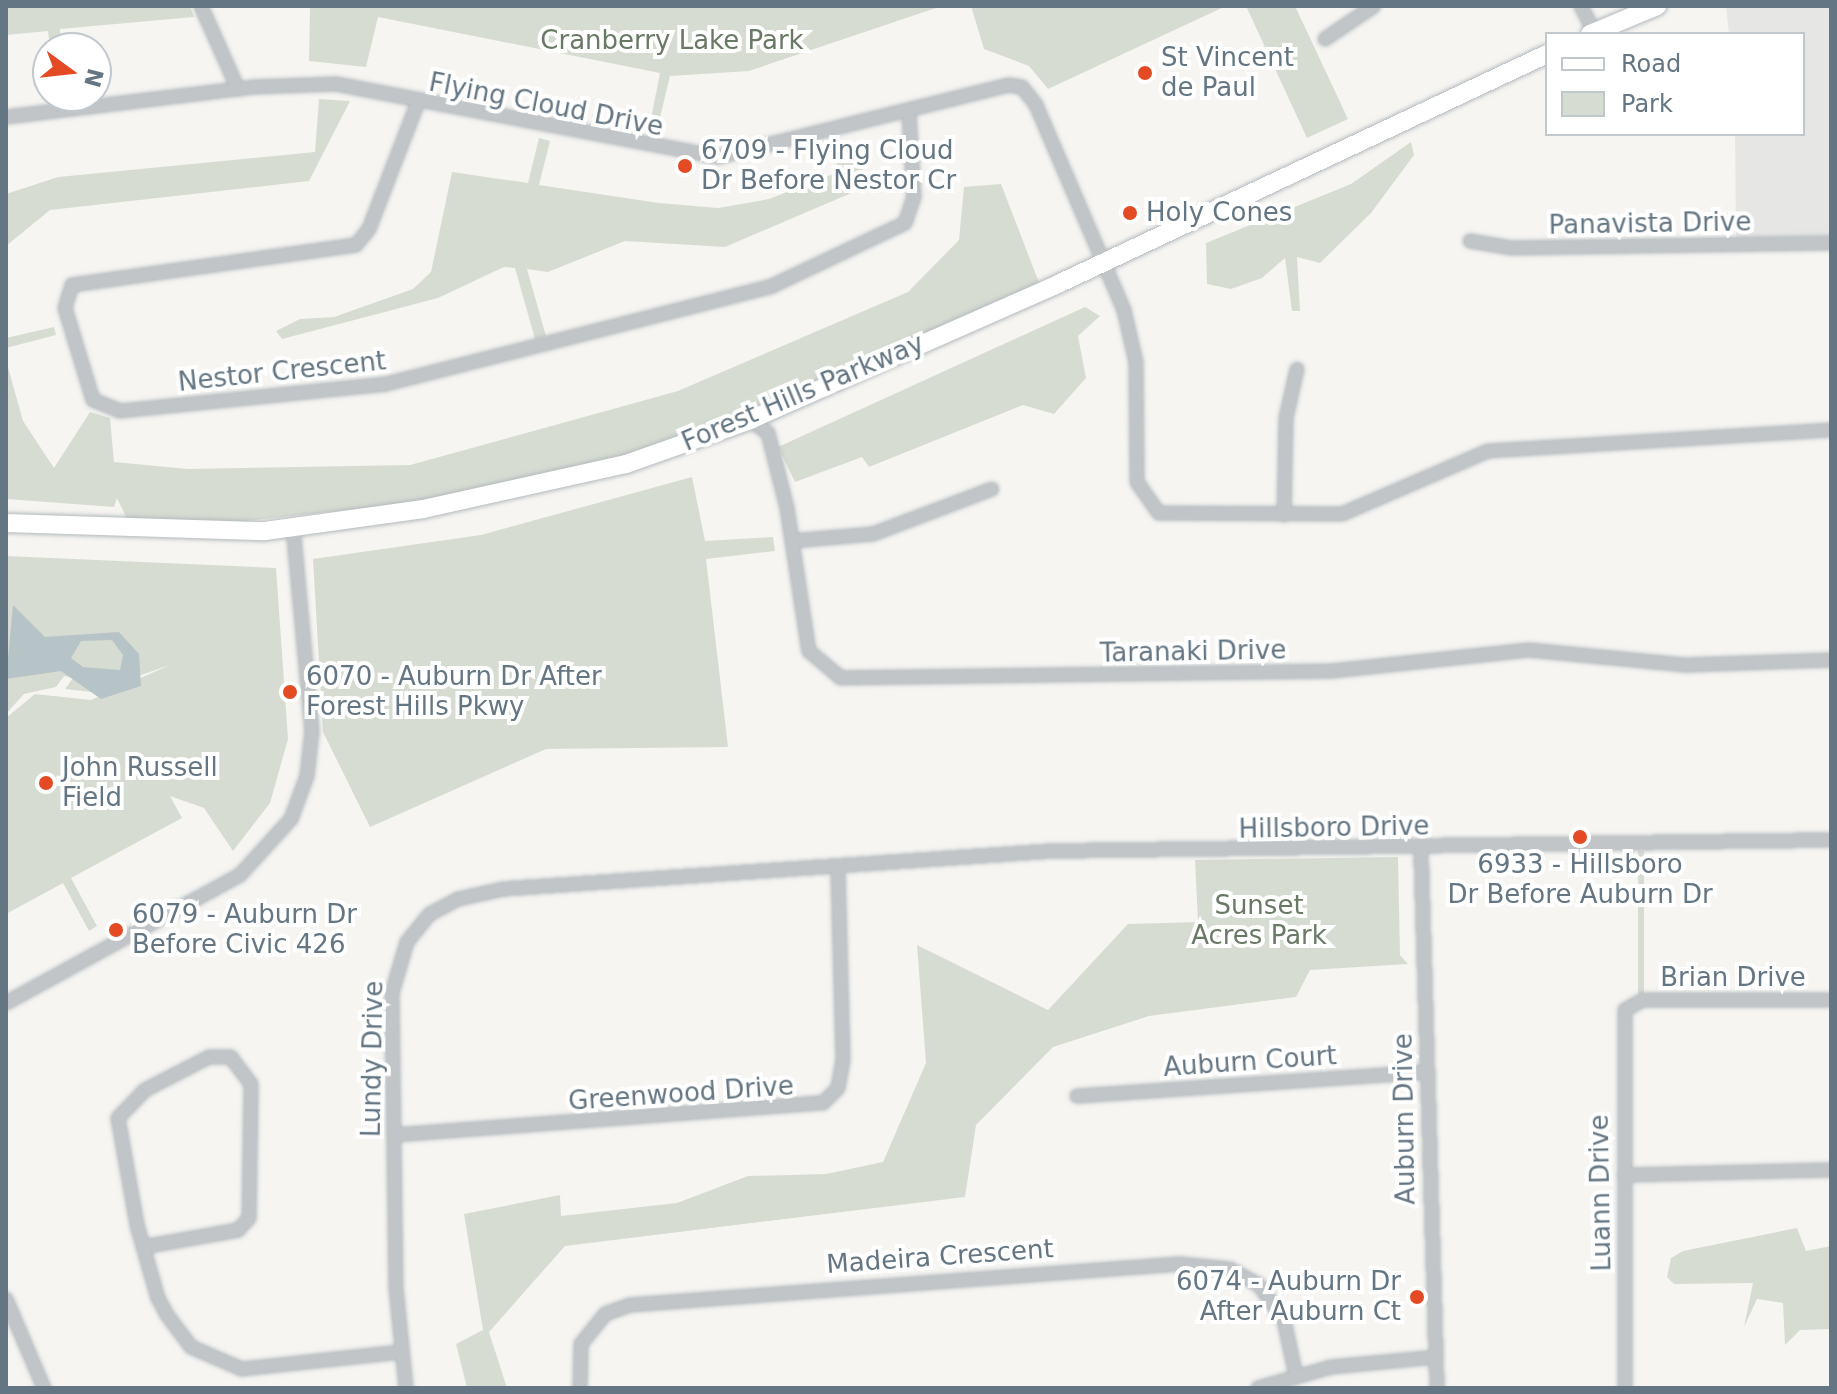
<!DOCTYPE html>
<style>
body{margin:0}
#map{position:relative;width:1837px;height:1394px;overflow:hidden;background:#f6f5f2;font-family:"DejaVu Sans",sans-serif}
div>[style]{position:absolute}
.built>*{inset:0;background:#e6e7e5}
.green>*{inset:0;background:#d7dcd3;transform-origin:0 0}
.water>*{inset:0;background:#b6c4c7}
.roads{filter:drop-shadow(0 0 2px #b3b9bd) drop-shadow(0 0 2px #b3b9bd)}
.street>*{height:12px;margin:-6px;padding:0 6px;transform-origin:6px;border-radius:6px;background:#c1c5c8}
.secondary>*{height:18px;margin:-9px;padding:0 9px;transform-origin:9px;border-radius:9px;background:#fff}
.dots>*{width:22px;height:22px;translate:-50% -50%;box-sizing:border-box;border:4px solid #fff;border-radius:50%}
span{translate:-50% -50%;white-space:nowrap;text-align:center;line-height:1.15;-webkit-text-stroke:8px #fff;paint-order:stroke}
.park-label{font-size:26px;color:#687a63}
.poi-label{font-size:26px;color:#647683}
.left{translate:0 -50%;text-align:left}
.right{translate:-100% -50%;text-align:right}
.street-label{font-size:26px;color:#647683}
.frame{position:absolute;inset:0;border:8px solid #647683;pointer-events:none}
.legend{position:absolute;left:1545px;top:32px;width:260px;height:104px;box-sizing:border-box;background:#fff;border:2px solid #c1c8cd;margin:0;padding:10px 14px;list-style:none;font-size:24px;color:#647683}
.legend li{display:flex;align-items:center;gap:16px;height:40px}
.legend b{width:40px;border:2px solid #c1c8cd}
.north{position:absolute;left:32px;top:32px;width:80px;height:80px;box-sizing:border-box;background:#fff;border:2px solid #c1c8cd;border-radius:50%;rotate:105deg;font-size:22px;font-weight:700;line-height:32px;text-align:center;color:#647683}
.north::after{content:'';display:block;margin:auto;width:28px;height:36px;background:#e44a23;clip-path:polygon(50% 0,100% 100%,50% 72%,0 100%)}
</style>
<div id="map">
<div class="built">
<div style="clip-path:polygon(1726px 6px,1831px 6px,1831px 236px,1736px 238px,1735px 134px,1803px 134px,1803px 34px,1729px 34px)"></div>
</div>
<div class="green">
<div style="clip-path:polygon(6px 6px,190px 6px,194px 17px,60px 29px,61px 48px,50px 48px,48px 31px,6px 35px)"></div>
<div style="clip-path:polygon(310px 6px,942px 6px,749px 71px,670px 76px,657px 130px,649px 129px,660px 73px,378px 17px,366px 67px,309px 61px)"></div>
<div style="clip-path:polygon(971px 6px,1226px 6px,1048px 89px,1029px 66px,984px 49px)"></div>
<div style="clip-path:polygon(1246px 6px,1295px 6px,1348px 119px,1307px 138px)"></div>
<div style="clip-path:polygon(319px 99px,350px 101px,309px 181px,50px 210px,6px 246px,6px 194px,58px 177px,315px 152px)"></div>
<div style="clip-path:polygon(539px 138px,550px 141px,539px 185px,659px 203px,718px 208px,769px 199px,838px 172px,835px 149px,863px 145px,863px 180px,849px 194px,725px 247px,625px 241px,548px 272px,527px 269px,546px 336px,535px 339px,515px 268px,504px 267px,438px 298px,282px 339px,276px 331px,300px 319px,334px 317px,413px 289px,431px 272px,452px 172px,528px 183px)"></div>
<div style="clip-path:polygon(1411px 142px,1414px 155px,1371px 213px,1320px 263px,1297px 257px,1300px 311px,1292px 311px,1285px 258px,1262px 278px,1231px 289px,1207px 284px,1206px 243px,1351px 184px)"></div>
<div style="clip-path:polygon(1001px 184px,1040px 285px,647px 453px,475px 496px,207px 525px,130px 525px,117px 498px,114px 507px,6px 499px,6px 360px,23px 421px,54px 468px,90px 412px,110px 418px,114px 462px,188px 469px,410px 465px,678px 391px,908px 292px,959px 240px,964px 187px)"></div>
<div style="clip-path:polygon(1085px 307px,1100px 316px,1078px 336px,1086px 378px,1054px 414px,1023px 405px,869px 467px,862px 457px,795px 482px,778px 447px)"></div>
<div style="clip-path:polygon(54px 327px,56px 335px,6px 348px,6px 338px)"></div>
<div style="clip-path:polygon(692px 477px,705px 541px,773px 537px,775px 551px,706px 559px,728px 747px,546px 749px,370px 827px,323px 732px,313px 559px,481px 535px)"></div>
<div style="clip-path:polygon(6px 556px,276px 568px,288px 739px,270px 803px,233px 851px,204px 808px,170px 796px,182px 818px,71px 878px,97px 926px,89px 931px,63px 883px,6px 914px,6px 718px,35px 694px,91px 700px,170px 665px,92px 692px,65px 689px,73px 678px,64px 676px,56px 687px,24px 694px,6px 714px)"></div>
<div style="left:1638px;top:851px;width:6px;height:143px"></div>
<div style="clip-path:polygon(1398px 857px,1400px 955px,1408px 964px,1310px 970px,1296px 997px,1149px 1016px,1053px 1047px,976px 1125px,965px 1197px,565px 1246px,489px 1332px,507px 1388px,467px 1388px,456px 1344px,483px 1330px,464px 1214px,560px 1195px,561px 1216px,677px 1203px,748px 1176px,826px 1174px,883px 1162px,926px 1063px,917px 945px,1048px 1010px,1128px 924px,1198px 922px,1195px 860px)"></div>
<div style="clip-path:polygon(1797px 1228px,1806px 1251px,1831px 1246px,1831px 1329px,1800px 1330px,1785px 1345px,1783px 1303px,1757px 1299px,1744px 1327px,1753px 1283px,1674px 1284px,1667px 1277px,1671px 1258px,1683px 1251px)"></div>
</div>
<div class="water">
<div style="clip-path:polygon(evenodd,13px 605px,45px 637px,119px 632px,139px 654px,141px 686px,101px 699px,61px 671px,6px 679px,13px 605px,112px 640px,123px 655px,120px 670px,83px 667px,71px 658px,81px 641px,112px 640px)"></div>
</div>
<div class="roads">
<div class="street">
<div style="left:201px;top:6px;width:91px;rotate:66deg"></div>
<div style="left:1581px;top:6px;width:29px;rotate:63deg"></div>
<div style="left:1325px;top:39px;width:59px;rotate:-34deg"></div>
<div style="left:418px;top:102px;width:136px;rotate:111.1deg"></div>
<div style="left:369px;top:229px;width:21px;rotate:129deg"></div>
<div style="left:356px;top:245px;width:287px;rotate:172deg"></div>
<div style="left:72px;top:285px;width:24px;rotate:107deg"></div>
<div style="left:65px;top:308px;width:96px;rotate:73.1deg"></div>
<div style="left:93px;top:400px;width:29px;rotate:22deg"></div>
<div style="left:120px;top:411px;width:267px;rotate:-5.8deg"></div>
<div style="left:386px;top:384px;width:398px;rotate:-14.2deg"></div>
<div style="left:772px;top:286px;width:147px;rotate:-25.3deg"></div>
<div style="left:905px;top:223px;width:28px;rotate:-71deg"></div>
<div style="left:914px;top:197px;width:85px;rotate:-93.4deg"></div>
<div style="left:6px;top:117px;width:249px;rotate:-6.9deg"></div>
<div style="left:253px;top:87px;width:83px;rotate:-2.1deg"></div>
<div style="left:336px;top:84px;width:389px;rotate:10.8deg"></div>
<div style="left:718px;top:157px;width:300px;rotate:-13.9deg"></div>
<div style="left:1009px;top:85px;width:13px;rotate:9deg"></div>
<div style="left:1022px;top:87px;width:23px;rotate:52deg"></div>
<div style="left:1036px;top:105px;width:223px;rotate:66.8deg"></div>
<div style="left:1124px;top:310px;width:53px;rotate:77deg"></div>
<div style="left:1136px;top:362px;width:120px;rotate:89.5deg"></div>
<div style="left:1137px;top:482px;width:38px;rotate:55deg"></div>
<div style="left:1159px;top:513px;width:183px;rotate:0.3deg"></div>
<div style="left:1342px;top:514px;width:159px;rotate:-23.3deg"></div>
<div style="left:1488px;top:451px;width:344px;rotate:-3.5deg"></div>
<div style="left:1470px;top:241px;width:43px;rotate:9.5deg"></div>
<div style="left:1512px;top:248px;width:319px;rotate:-0.9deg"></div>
<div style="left:750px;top:420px;width:22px;rotate:36deg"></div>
<div style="left:768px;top:433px;width:77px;rotate:75.8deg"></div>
<div style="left:787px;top:508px;width:145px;rotate:81.3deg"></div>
<div style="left:809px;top:651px;width:42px;rotate:40.2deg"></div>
<div style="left:841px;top:678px;width:491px;rotate:-0.8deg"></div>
<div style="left:1332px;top:671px;width:198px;rotate:-6.1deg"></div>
<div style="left:1529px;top:650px;width:158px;rotate:5.5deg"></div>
<div style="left:1686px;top:665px;width:145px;rotate:-2deg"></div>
<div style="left:1284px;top:515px;width:97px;rotate:-88.8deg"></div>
<div style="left:1286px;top:418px;width:50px;rotate:-77.3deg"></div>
<div style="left:792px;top:541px;width:81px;rotate:-4.9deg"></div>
<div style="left:873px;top:534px;width:127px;rotate:-20.7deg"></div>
<div style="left:1421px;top:849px;width:539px;rotate:88.3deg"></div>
<div style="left:6px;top:1003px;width:267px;rotate:-28.7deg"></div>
<div style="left:240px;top:875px;width:76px;rotate:-47.7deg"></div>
<div style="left:291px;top:819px;width:46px;rotate:-69.6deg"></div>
<div style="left:307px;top:776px;width:45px;rotate:-83.7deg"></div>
<div style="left:312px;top:731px;width:206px;rotate:-95.3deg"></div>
<div style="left:1077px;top:1096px;width:349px;rotate:-3.9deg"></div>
<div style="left:394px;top:1135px;width:430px;rotate:-4.3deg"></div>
<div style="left:823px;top:1103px;width:21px;rotate:-45deg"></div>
<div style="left:838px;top:1088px;width:28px;rotate:-80deg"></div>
<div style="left:843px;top:1060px;width:194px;rotate:-91.5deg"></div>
<div style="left:1624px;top:1175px;width:207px;rotate:-1.4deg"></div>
<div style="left:143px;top:1247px;width:97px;rotate:-10.1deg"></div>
<div style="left:238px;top:1230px;width:16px;rotate:-47deg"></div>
<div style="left:249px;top:1218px;width:134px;rotate:-89.1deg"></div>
<div style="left:251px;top:1084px;width:34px;rotate:-127deg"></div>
<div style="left:231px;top:1057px;width:22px;rotate:180deg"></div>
<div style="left:209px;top:1057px;width:72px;rotate:152.7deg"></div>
<div style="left:145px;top:1090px;width:39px;rotate:134deg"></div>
<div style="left:118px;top:1118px;width:109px;rotate:79.9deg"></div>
<div style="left:137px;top:1225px;width:76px;rotate:74deg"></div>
<div style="left:158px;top:1298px;width:19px;rotate:62deg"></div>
<div style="left:167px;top:1315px;width:40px;rotate:53deg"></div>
<div style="left:191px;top:1347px;width:56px;rotate:23.3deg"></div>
<div style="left:242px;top:1369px;width:161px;rotate:-6.1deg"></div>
<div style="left:6px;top:1299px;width:97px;rotate:66.9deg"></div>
<div style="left:406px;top:1388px;width:100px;rotate:-95.7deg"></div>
<div style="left:396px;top:1288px;width:295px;rotate:-90.8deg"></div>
<div style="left:392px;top:993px;width:53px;rotate:-73.6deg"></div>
<div style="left:407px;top:942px;width:36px;rotate:-51deg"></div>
<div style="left:430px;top:914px;width:32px;rotate:-28deg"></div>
<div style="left:458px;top:899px;width:46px;rotate:-12.5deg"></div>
<div style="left:503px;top:889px;width:550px;rotate:-3.96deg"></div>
<div style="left:1052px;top:851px;width:779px;rotate:-0.81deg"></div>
<div style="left:580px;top:1388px;width:44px;rotate:-88.7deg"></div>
<div style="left:581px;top:1344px;width:38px;rotate:-51deg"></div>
<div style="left:605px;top:1314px;width:27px;rotate:-20deg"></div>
<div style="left:630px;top:1305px;width:551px;rotate:-4.27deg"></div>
<div style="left:1179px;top:1264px;width:51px;rotate:5.6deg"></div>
<div style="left:1230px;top:1269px;width:33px;rotate:29deg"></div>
<div style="left:1259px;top:1285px;width:43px;rotate:54.5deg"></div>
<div style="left:1284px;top:1320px;width:57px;rotate:77.9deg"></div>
<div style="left:1258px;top:1388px;width:76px;rotate:-16deg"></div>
<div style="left:1331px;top:1367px;width:105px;rotate:-5.4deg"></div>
<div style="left:1625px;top:1388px;width:378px;rotate:-90deg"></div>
<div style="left:1625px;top:1010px;width:21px;rotate:-29deg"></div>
<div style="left:1643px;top:1000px;width:188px"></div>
</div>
<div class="secondary">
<div style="left:1590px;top:34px;width:73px;rotate:-22.7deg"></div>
<div style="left:6px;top:523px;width:259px;rotate:1.8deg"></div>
<div style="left:265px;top:531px;width:160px;rotate:-7.9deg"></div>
<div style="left:423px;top:509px;width:208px;rotate:-12.5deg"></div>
<div style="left:626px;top:464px;width:132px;rotate:-19.5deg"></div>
<div style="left:750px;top:420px;width:337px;rotate:-23.8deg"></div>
<div style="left:1058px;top:284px;width:540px;rotate:-25.19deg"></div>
</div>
</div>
<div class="dots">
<div style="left:1145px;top:73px;background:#e44a23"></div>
<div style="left:685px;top:166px;background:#e44a23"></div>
<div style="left:1130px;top:213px;background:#e44a23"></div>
<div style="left:290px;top:692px;background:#e44a23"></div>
<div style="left:46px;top:783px;background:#e44a23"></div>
<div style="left:1580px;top:837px;background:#e44a23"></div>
<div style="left:116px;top:930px;background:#e44a23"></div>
<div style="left:1417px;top:1297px;background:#e44a23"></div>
</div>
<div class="park-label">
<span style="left:672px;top:41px">Cranberry Lake Park</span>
<span style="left:1259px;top:921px">Sunset<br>Acres Park</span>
</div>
<div class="poi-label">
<span class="left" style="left:1161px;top:73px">St Vincent<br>de Paul</span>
<span class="left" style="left:701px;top:166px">6709 - Flying Cloud<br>Dr Before Nestor Cr</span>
<span class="left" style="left:1146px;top:213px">Holy Cones</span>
<span class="left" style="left:306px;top:692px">6070 - Auburn Dr After<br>Forest Hills Pkwy</span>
<span class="left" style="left:62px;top:783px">John Russell<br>Field</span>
<span style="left:1580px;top:880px">6933 - Hillsboro<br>Dr Before Auburn Dr</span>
<span class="left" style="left:132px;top:930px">6079 - Auburn Dr<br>Before Civic 426</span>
<span class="right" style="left:1401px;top:1297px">6074 - Auburn Dr<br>After Auburn Ct</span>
</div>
<div class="street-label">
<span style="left:546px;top:105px;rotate:11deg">Flying Cloud Drive</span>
<span style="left:1650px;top:224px;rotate:-1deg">Panavista Drive</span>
<span style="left:282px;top:372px;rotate:-6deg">Nestor Crescent</span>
<span style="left:803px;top:393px;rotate:-23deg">Forest Hills Parkway</span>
<span style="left:1193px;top:652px;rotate:-1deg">Taranaki Drive</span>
<span style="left:1334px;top:828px;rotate:-1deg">Hillsboro Drive</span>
<span style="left:1733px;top:978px">Brian Drive</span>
<span style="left:373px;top:1059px;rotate:-89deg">Lundy Drive</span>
<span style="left:1250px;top:1062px;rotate:-4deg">Auburn Court</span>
<span style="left:681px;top:1094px;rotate:-4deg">Greenwood Drive</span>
<span style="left:1405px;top:1119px;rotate:-91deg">Auburn Drive</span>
<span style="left:1601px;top:1193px;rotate:-91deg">Luann Drive</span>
<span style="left:940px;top:1257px;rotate:-4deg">Madeira Crescent</span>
</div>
<div class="frame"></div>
<ul class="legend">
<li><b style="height:10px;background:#fff"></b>Road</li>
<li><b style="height:22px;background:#d7dcd3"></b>Park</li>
</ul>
<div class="north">N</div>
</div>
